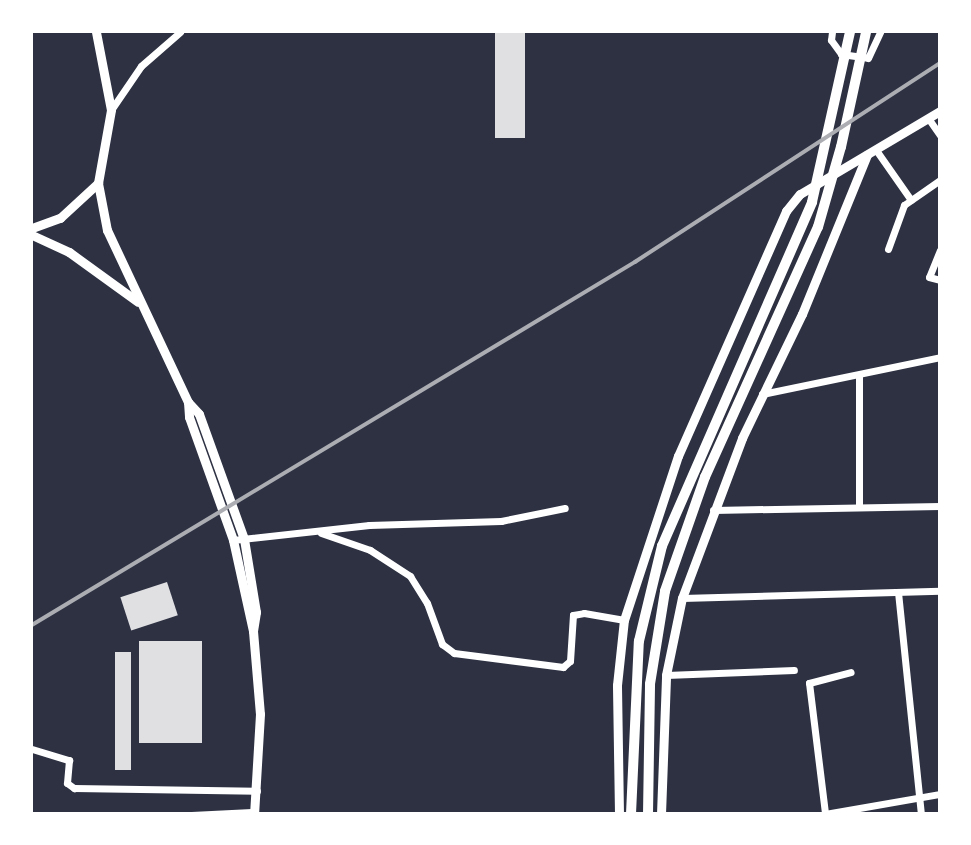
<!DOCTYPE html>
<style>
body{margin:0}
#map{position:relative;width:971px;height:845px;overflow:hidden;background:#2d3142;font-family:Poppins,sans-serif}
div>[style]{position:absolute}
.building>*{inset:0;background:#e0e0e3;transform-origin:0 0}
.service>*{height:3.5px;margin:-1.75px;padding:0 1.75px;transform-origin:1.75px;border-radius:1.75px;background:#fff}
.minor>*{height:7px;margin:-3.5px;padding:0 3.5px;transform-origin:3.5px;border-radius:3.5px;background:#fff}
.tertiary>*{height:9px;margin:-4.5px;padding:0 4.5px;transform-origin:4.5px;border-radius:4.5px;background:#fff}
.primary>*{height:10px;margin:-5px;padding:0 5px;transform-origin:5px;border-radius:5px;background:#fff}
.rail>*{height:3.5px;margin:-1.75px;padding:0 1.75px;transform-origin:1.75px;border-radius:1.75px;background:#abadb3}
span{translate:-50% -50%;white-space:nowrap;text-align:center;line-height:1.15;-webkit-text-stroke:5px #fff;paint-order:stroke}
.frame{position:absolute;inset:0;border:33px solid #fff;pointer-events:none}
</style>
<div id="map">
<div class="building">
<div style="left:495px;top:32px;width:30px;height:106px"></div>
<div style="left:167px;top:582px;width:35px;height:49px;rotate:72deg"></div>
<div style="left:139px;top:641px;width:63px;height:102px"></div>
<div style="left:115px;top:652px;width:16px;height:118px"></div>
</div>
<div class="service">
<div style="left:192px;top:814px;width:60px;rotate:-2.9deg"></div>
</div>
<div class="minor">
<div style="left:832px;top:32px;width:8px;rotate:97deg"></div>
<div style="left:831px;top:40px;width:17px;rotate:54deg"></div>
<div style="left:841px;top:54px;width:27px;rotate:8deg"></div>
<div style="left:868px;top:58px;width:29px;rotate:-65deg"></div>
<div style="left:111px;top:110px;width:53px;rotate:-55.7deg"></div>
<div style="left:141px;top:66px;width:52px;rotate:-41.1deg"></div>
<div style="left:928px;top:118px;width:21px;rotate:55deg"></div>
<div style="left:876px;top:150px;width:61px;rotate:55deg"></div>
<div style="left:888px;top:249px;width:47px;rotate:-70deg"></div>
<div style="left:904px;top:205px;width:44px;rotate:-34.8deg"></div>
<div style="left:940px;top:250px;width:29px;rotate:112deg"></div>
<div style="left:929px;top:277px;width:11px;rotate:15deg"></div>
<div style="left:762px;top:394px;width:182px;rotate:-11.7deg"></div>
<div style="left:859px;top:506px;width:129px;rotate:-90deg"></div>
<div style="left:713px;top:510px;width:227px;rotate:-1deg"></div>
<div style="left:321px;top:533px;width:52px;rotate:19.1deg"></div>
<div style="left:370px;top:550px;width:48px;rotate:33deg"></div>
<div style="left:410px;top:576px;width:32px;rotate:58deg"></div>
<div style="left:427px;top:603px;width:44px;rotate:69.9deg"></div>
<div style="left:442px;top:644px;width:15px;rotate:37deg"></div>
<div style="left:454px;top:653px;width:110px;rotate:7.3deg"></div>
<div style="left:563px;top:667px;width:9px;rotate:-41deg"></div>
<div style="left:570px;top:661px;width:46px;rotate:-86.3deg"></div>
<div style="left:573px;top:615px;width:11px;rotate:-10deg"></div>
<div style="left:584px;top:613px;width:41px;rotate:9.9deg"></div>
<div style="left:233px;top:540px;width:137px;rotate:-6.3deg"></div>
<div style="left:369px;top:525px;width:132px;rotate:-1.7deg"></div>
<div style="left:501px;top:521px;width:65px;rotate:-11.5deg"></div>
<div style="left:898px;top:592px;width:223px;rotate:84.1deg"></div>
<div style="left:682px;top:598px;width:258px;rotate:-1.6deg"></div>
<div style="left:666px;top:675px;width:128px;rotate:-2.2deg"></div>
<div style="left:32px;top:749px;width:39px;rotate:17deg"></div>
<div style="left:69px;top:760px;width:23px;rotate:95deg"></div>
<div style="left:67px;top:783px;width:9px;rotate:36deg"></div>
<div style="left:74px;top:788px;width:183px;rotate:0.9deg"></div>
<div style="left:825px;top:813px;width:131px;rotate:-97deg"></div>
<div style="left:809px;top:683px;width:43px;rotate:-14.7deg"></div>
<div style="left:825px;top:814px;width:117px;rotate:-9.9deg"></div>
</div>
<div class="tertiary">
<div style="left:96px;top:32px;width:79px;rotate:79.1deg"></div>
<div style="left:111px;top:110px;width:74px;rotate:100.1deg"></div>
<div style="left:98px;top:183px;width:48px;rotate:79.2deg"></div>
<div style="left:107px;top:230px;width:190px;rotate:64.8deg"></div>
<div style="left:188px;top:402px;width:16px;rotate:47deg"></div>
<div style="left:199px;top:414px;width:133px;rotate:70.2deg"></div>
<div style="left:244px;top:539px;width:74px;rotate:80.7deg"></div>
<div style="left:256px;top:612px;width:19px;rotate:99deg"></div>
<div style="left:32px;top:228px;width:30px;rotate:-20deg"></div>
<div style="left:60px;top:218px;width:52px;rotate:-42.6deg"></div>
<div style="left:32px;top:235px;width:41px;rotate:24.7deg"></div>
<div style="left:69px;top:252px;width:85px;rotate:35.9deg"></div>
<div style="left:188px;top:402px;width:15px;rotate:86deg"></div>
<div style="left:189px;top:417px;width:131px;rotate:70.3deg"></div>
<div style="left:233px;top:540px;width:93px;rotate:77.6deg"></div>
<div style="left:253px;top:631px;width:83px;rotate:85.2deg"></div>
<div style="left:260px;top:714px;width:100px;rotate:93.4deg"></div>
<div style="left:619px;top:814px;width:129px;rotate:-90.9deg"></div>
<div style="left:617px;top:685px;width:65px;rotate:-83.9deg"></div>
<div style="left:624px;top:620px;width:173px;rotate:-71.8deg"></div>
<div style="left:678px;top:456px;width:268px;rotate:-66.2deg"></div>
<div style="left:786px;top:211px;width:22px;rotate:-51deg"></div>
<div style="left:800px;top:194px;width:163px;rotate:-30.7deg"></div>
<div style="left:661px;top:814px;width:139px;rotate:-87.9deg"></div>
<div style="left:666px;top:675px;width:79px;rotate:-78.3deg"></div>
<div style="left:682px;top:598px;width:171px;rotate:-69.4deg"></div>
<div style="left:742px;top:438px;width:138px;rotate:-64.2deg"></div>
<div style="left:802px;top:314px;width:172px;rotate:-67.8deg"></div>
</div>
<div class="primary">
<div style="left:631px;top:814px;width:173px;rotate:-87.4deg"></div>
<div style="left:639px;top:641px;width:98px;rotate:-76.4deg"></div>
<div style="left:662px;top:546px;width:375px;rotate:-66.4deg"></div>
<div style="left:812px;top:202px;width:174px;rotate:-77.4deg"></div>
<div style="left:648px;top:814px;width:130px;rotate:-89.1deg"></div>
<div style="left:650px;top:684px;width:94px;rotate:-80.8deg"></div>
<div style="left:665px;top:591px;width:121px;rotate:-70.7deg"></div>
<div style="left:705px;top:477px;width:274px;rotate:-65.7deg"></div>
<div style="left:818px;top:227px;width:83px;rotate:-74deg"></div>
<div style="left:841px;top:147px;width:118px;rotate:-77.7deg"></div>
</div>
<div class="rail">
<div style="left:32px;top:625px;width:704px;rotate:-31.05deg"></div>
<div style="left:635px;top:262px;width:364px;rotate:-33.1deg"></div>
</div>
<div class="frame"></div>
</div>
